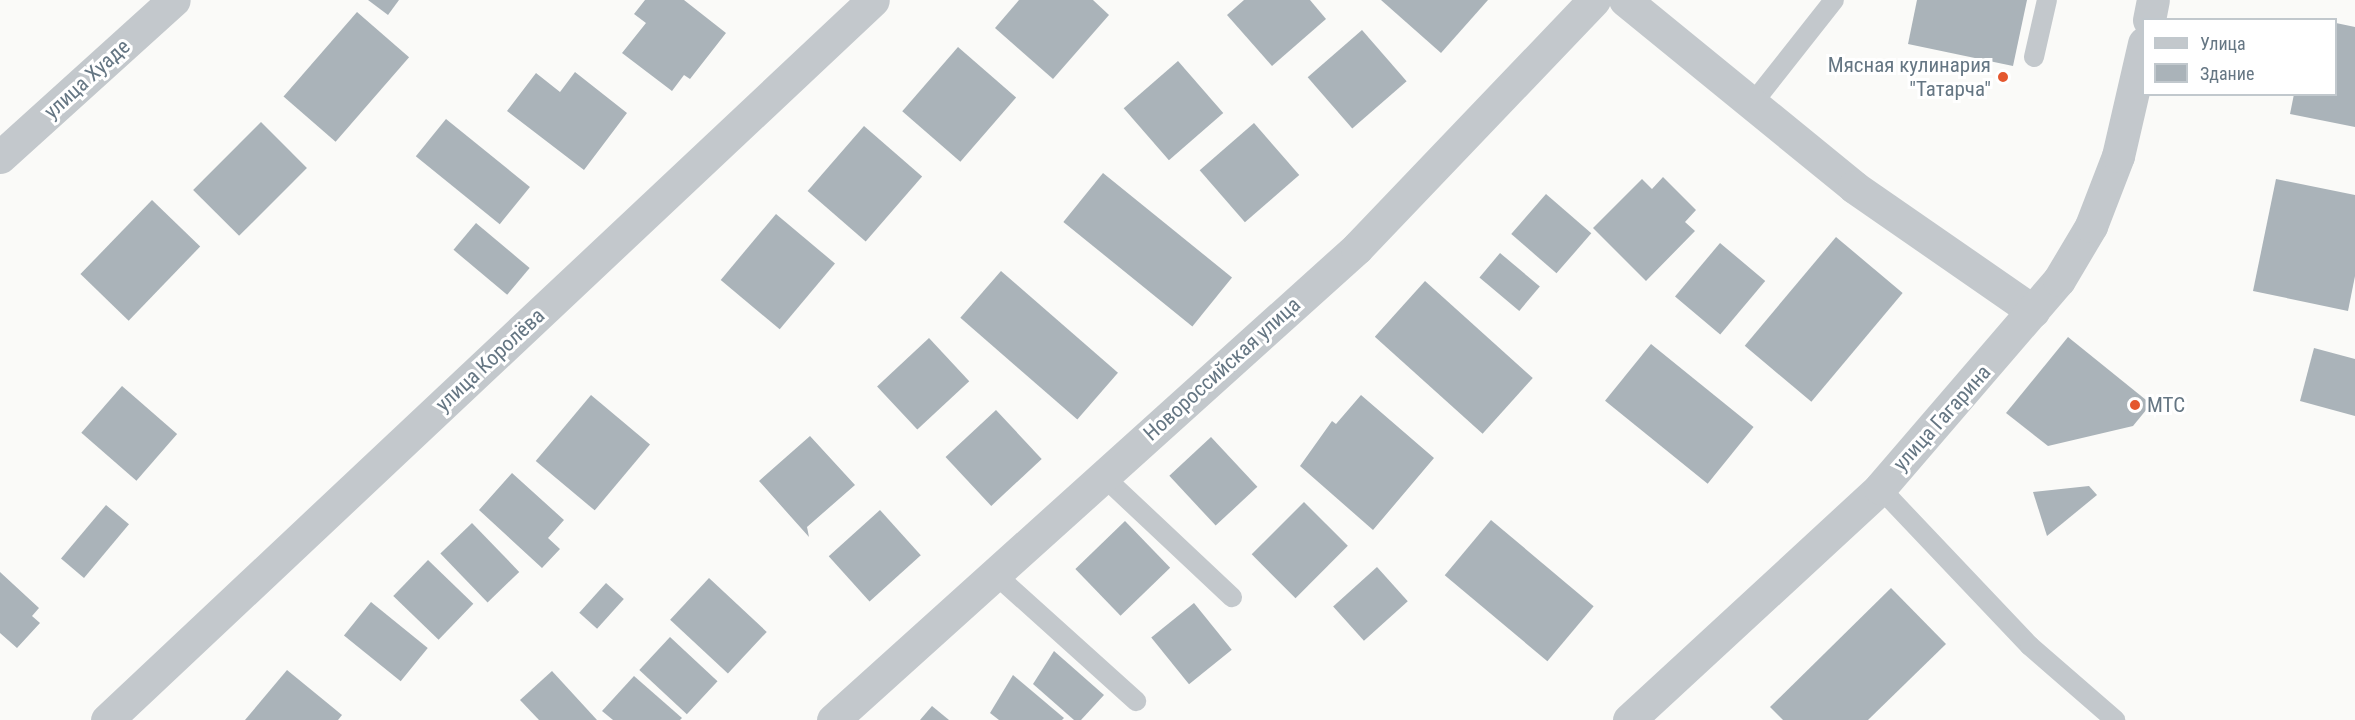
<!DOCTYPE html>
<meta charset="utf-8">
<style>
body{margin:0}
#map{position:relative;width:2355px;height:720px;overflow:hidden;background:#fafaf8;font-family:"Roboto Condensed",sans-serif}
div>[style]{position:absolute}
.building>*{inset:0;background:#aab3b9;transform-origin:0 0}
.service>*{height:20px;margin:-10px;padding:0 10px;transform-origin:10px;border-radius:10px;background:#c3c8cc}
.minor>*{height:33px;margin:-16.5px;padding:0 16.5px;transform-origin:16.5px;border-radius:16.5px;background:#c3c8cc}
.tertiary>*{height:33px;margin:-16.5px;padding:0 16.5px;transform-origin:16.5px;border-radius:16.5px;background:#c3c8cc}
.dots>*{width:16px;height:16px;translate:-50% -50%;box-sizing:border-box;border:3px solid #fff;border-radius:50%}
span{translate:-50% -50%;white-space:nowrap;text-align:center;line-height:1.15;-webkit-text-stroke:6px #fff;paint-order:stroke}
.poi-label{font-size:21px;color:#657683}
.right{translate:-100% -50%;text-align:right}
.left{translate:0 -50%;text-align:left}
.street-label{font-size:21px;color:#657683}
.legend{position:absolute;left:2142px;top:18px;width:195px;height:78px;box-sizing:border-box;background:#fff;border:2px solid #c1c8cd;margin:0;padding:8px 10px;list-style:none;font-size:18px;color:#657683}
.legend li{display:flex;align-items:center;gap:12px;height:30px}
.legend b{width:30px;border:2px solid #c1c8cd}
</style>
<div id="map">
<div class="building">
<div style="clip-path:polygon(368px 0,399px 0,388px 15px)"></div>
<div style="clip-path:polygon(645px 0,684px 0,726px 33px,690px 79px,684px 75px,672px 91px,622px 53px,646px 23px,634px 14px)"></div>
<div style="clip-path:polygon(1019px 0,1093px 0,1109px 15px,1053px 79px,995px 28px)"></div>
<div style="clip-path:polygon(1244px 0,1310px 0,1326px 19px,1272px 66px,1227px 15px)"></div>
<div style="clip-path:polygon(1381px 0,1488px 0,1441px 53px)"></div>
<div style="clip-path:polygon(1917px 0,2027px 0,2013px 66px,1908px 44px)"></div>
<div style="left:357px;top:12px;width:69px;height:112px;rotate:41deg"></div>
<div style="clip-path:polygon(2336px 23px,2355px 27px,2355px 127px,2290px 114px,2294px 94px,2336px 94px)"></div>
<div style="left:1362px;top:30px;width:68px;height:72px;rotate:49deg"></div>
<div style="left:958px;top:47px;width:77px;height:85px;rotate:41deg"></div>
<div style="left:1178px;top:61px;width:69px;height:72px;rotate:49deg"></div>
<div style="clip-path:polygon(575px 72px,627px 113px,584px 170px,507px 111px,536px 73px,560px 92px)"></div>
<div style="left:446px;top:119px;width:108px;height:48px;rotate:39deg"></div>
<div style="left:261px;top:122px;width:65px;height:96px;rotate:45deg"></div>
<div style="left:1254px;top:123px;width:69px;height:72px;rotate:49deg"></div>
<div style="left:864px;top:126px;width:77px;height:86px;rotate:41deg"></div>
<div style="left:1103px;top:173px;width:166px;height:63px;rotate:39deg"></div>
<div style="clip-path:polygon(1663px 177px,1696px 210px,1685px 222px,1695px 231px,1646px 281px,1593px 228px,1642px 179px,1652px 189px)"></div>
<div style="clip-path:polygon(2276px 179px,2355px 195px,2355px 276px,2348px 311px,2253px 291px)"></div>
<div style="left:1546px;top:194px;width:60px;height:53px;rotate:41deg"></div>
<div style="left:152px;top:200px;width:67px;height:103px;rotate:44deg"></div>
<div style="left:776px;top:214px;width:77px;height:86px;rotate:40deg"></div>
<div style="left:476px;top:223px;width:70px;height:35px;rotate:40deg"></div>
<div style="left:1836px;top:237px;width:87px;height:142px;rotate:40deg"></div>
<div style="left:1720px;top:243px;width:59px;height:70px;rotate:40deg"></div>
<div style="left:1500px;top:253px;width:52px;height:32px;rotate:40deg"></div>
<div style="left:1001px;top:271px;width:155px;height:62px;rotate:41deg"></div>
<div style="left:1425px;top:281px;width:145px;height:75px;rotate:42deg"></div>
<div style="clip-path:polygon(2068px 337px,2151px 404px,2133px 426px,2048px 446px,2006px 413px)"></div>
<div style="left:929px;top:338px;width:59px;height:71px;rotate:47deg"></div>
<div style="left:1651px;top:344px;width:132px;height:73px;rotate:39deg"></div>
<div style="clip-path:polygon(2314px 348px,2355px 359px,2355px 416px,2300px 401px)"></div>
<div style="left:122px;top:386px;width:73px;height:62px;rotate:41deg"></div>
<div style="left:591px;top:395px;width:77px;height:86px;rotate:40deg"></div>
<div style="clip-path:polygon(1361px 395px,1434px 458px,1373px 530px,1300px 466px,1332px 421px,1336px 424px)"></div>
<div style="left:996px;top:410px;width:67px;height:69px;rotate:47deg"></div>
<div style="clip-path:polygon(810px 436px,855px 485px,807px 527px,809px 537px,759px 481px)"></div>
<div style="left:1211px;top:437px;width:68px;height:57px;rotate:47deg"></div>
<div style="clip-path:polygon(512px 473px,564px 520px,548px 538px,560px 549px,542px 568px,479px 510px)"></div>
<div style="clip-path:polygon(2089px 486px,2097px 495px,2047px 536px,2033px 492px)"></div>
<div style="left:1304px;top:502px;width:62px;height:74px;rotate:45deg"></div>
<div style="left:106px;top:505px;width:30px;height:70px;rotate:40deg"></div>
<div style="left:880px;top:510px;width:61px;height:69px;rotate:48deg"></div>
<div style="left:1491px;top:520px;width:134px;height:72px;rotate:40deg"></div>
<div style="left:1125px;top:521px;width:65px;height:69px;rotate:46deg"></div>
<div style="left:472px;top:523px;width:68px;height:44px;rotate:46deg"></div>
<div style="left:428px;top:560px;width:63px;height:50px;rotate:44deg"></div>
<div style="left:1377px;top:567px;width:46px;height:59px;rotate:48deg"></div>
<div style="clip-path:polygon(0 572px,39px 608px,32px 616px,40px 623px,17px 648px,0 633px)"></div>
<div style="left:709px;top:578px;width:79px;height:57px;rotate:43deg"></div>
<div style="left:606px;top:583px;width:24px;height:40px;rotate:42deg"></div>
<div style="clip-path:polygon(1891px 588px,1946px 644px,1868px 720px,1783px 720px,1770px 707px)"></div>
<div style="left:371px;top:602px;width:73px;height:43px;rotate:39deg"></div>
<div style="left:1194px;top:603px;width:60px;height:55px;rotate:51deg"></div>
<div style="left:670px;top:637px;width:65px;height:45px;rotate:43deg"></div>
<div style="clip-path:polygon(1054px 651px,1104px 695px,1081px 720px,1074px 720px,1033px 684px)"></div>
<div style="clip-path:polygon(287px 670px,342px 715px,338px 720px,245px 720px)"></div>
<div style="clip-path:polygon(552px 671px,597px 720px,539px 720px,520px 700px)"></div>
<div style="clip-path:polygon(1013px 675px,1064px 718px,1062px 720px,999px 720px,990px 713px)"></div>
<div style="clip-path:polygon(634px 676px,682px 718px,680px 720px,613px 720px,602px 711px)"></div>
<div style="clip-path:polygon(932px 706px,949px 720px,920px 720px)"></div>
</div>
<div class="service">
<div style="left:2034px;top:57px;width:58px;rotate:-77.2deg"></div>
<div style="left:1752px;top:104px;width:132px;rotate:-51.7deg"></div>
<div style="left:1103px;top:476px;width:177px;rotate:43.2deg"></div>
<div style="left:1880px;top:488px;width:218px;rotate:46.5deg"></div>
<div style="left:2030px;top:646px;width:113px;rotate:41deg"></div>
<div style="left:995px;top:574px;width:190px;rotate:42deg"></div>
</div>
<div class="minor">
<div style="left:1625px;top:0;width:296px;rotate:39.2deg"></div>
<div style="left:1854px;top:187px;width:218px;rotate:34.7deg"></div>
<div style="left:0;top:157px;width:234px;rotate:-42.1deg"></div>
<div style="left:107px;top:720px;width:1051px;rotate:-43.23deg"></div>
<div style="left:833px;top:720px;width:705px;rotate:-42.01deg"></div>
<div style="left:1357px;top:248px;width:343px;rotate:-46.3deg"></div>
</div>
<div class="tertiary">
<div style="left:2149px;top:20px;width:20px;rotate:-79deg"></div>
<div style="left:1629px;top:720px;width:342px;rotate:-42.7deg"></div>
<div style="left:1880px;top:488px;width:274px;rotate:-49.3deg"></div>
<div style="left:2059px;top:280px;width:63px;rotate:-59.3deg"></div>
<div style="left:2091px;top:226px;width:75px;rotate:-68.9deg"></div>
<div style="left:2118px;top:156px;width:116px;rotate:-77deg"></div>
</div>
<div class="dots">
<div style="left:2003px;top:77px;background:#e4572e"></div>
<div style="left:2135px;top:405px;background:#e4572e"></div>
</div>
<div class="poi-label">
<span class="right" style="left:1991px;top:77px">Мясная кулинария<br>"Татарча"</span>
<span class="left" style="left:2147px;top:405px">МТС</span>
</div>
<div class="street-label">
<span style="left:87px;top:79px;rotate:-42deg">улица Хуаде</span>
<span style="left:490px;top:360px;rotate:-43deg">улица Королёва</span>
<span style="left:1222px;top:369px;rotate:-42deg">Новороссийская улица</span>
<span style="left:1942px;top:418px;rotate:-48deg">улица Гагарина</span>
</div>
<ul class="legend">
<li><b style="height:8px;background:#c3c8cc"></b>Улица</li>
<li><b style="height:16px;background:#aab3b9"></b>Здание</li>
</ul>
</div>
